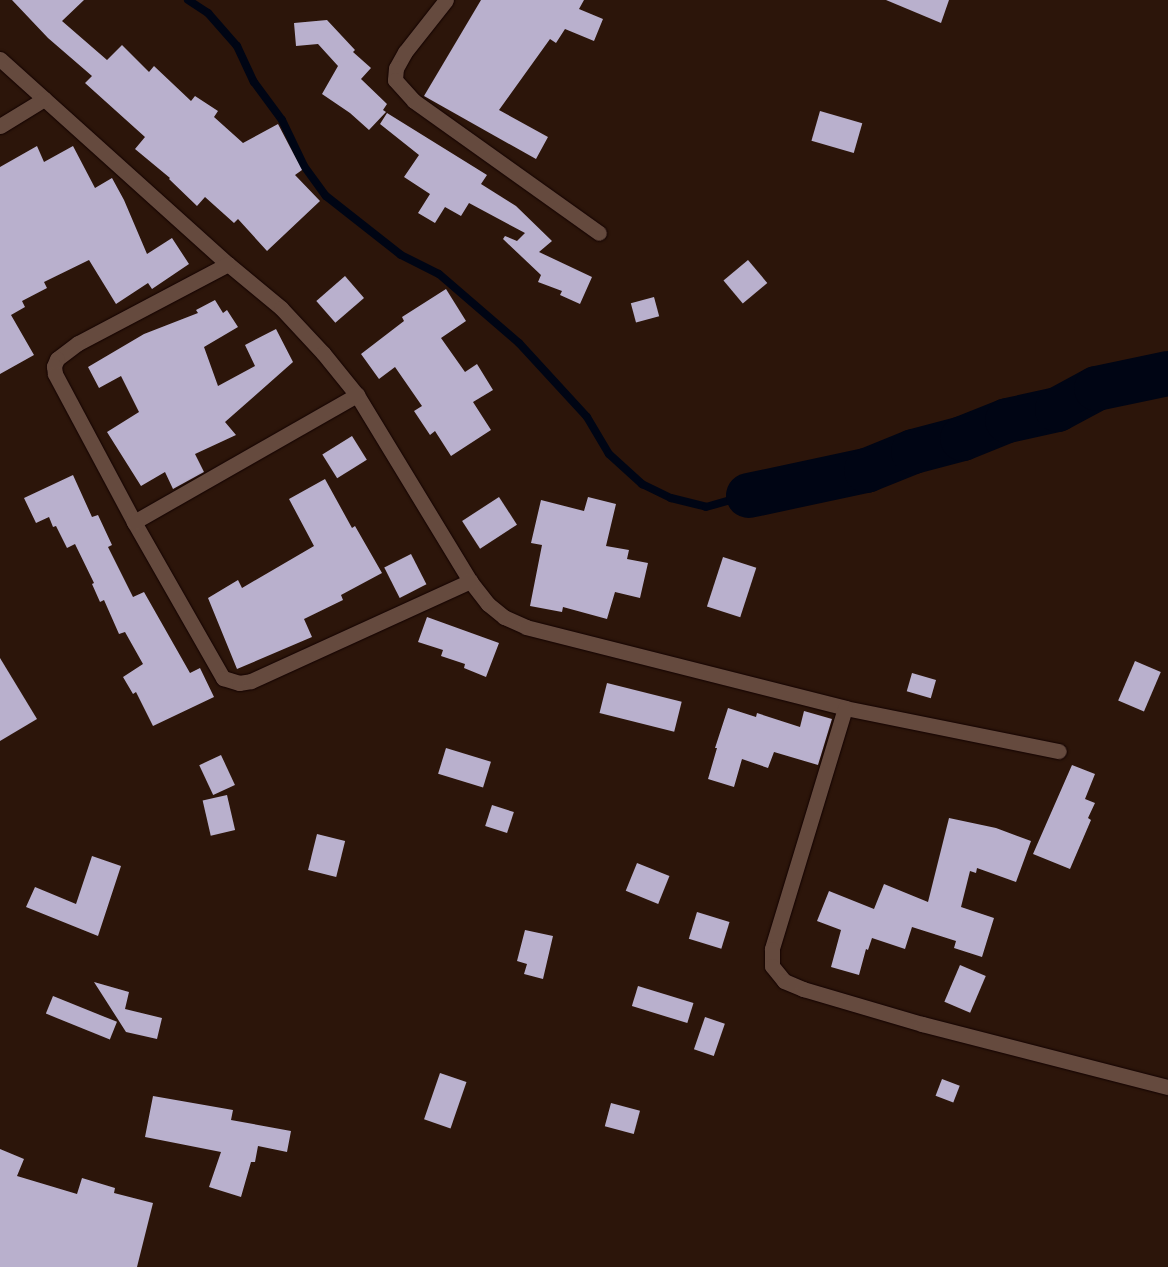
<!DOCTYPE html>
<style>
body{margin:0}
#map{position:relative;width:1168px;height:1267px;overflow:hidden;background:#2c150a;font-family:"Source Sans 3",sans-serif}
div>[style]{position:absolute}
.stream>*{height:8px;margin:-4px;padding:0 4px;transform-origin:4px;border-radius:4px;background:#000514}
.river>*{height:45px;margin:-22.5px;padding:0 22.5px;transform-origin:22.5px;border-radius:22.5px;background:#000514}
.building>*{inset:0;background:#b9b0cd;transform-origin:0 0}
.roads{filter:drop-shadow(0 0 1px #130200) drop-shadow(0 0 1px #130200)}
.street>*{height:15px;margin:-7.5px;padding:0 7.5px;transform-origin:7.5px;border-radius:7.5px;background:#654a3e}
span{translate:-50% -50%;white-space:nowrap;text-align:center;line-height:1.15;-webkit-text-stroke:5px #2c150a;paint-order:stroke}
</style>
<div id="map">
<div class="stream">
<div style="left:188px;top:0;width:24px;rotate:33deg"></div>
<div style="left:208px;top:13px;width:44px;rotate:48.7deg"></div>
<div style="left:237px;top:46px;width:40px;rotate:65deg"></div>
<div style="left:254px;top:82px;width:47px;rotate:53.6deg"></div>
<div style="left:282px;top:120px;width:51px;rotate:64.4deg"></div>
<div style="left:304px;top:166px;width:37px;rotate:54deg"></div>
<div style="left:326px;top:196px;width:95px;rotate:38.2deg"></div>
<div style="left:401px;top:255px;width:42px;rotate:26.6deg"></div>
<div style="left:439px;top:274px;width:106px;rotate:40.8deg"></div>
<div style="left:519px;top:343px;width:100px;rotate:47.4deg"></div>
<div style="left:587px;top:417px;width:43px;rotate:59.3deg"></div>
<div style="left:609px;top:454px;width:45px;rotate:42.3deg"></div>
<div style="left:642px;top:484px;width:32px;rotate:26deg"></div>
<div style="left:671px;top:498px;width:36px;rotate:14deg"></div>
<div style="left:706px;top:507px;width:44px;rotate:-15.9deg"></div>
</div>
<div class="river">
<div style="left:748px;top:495px;width:121px;rotate:-12deg"></div>
<div style="left:866px;top:470px;width:51px;rotate:-22deg"></div>
<div style="left:913px;top:451px;width:51px;rotate:-14.9deg"></div>
<div style="left:962px;top:438px;width:48px;rotate:-21.8deg"></div>
<div style="left:1007px;top:420px;width:51px;rotate:-12.4deg"></div>
<div style="left:1057px;top:409px;width:44px;rotate:-28.3deg"></div>
<div style="left:1096px;top:388px;width:74px;rotate:-11.8deg"></div>
</div>
<div class="building">
<div style="clip-path:polygon(12px 0,84px 0,62px 21px,107px 60px,122px 45px,149px 72px,154px 66px,191px 101px,195px 96px,218px 111px,214px 117px,243px 143px,278px 124px,302px 170px,295px 175px,320px 201px,267px 251px,238px 219px,234px 223px,205px 197px,197px 206px,169px 179px,170px 178px,135px 149px,145px 137px,85px 83px,92px 76px,48px 38px)"></div>
<div style="clip-path:polygon(481px 0,584px 0,579px 9px,603px 19px,594px 41px,565px 29px,556px 43px,550px 39px,499px 110px,548px 137px,536px 159px,424px 96px)"></div>
<div style="clip-path:polygon(886px 0,949px 0,941px 23px)"></div>
<div style="clip-path:polygon(327px 20px,355px 50px,353px 52px,371px 68px,361px 79px,387px 104px,383px 110px,386px 112px,369px 130px,350px 113px,322px 94px,338px 66px,318px 44px,296px 46px,294px 23px)"></div>
<div style="left:820px;top:111px;width:44px;height:31px;rotate:16deg"></div>
<div style="clip-path:polygon(387px 113px,487px 175px,481px 184px,516px 206px,552px 241px,539px 252px,592px 277px,580px 304px,560px 295px,562px 291px,538px 282px,541px 275px,503px 239px,505px 236px,517px 241px,525px 233px,469px 203px,461px 216px,445px 207px,435px 223px,418px 213px,430px 194px,404px 177px,419px 155px,380px 124px)"></div>
<div style="clip-path:polygon(37px 146px,44px 162px,73px 146px,95px 188px,112px 178px,124px 200px,147px 254px,172px 238px,189px 264px,152px 289px,148px 283px,116px 304px,89px 260px,44px 282px,47px 288px,22px 301px,25px 307px,11px 315px,34px 355px,0 374px,0 167px)"></div>
<div style="left:748px;top:260px;width:30px;height:32px;rotate:50deg"></div>
<div style="left:345px;top:276px;width:29px;height:38px;rotate:49deg"></div>
<div style="clip-path:polygon(446px 289px,466px 321px,441px 338px,465px 372px,477px 364px,493px 390px,473px 402px,491px 430px,451px 456px,435px 431px,430px 435px,414px 411px,422px 406px,395px 367px,379px 379px,361px 354px,404px 321px,402px 317px)"></div>
<div style="left:654px;top:297px;width:20px;height:24px;rotate:75deg"></div>
<div style="clip-path:polygon(215px 300px,223px 313px,227px 310px,238px 327px,204px 347px,218px 386px,255px 366px,245px 345px,276px 329px,293px 362px,225px 422px,236px 435px,195px 454px,204px 472px,173px 489px,165px 472px,141px 486px,107px 432px,139px 412px,121px 376px,99px 388px,88px 367px,144px 334px,198px 313px,196px 310px)"></div>
<div style="left:352px;top:436px;width:28px;height:35px;rotate:58deg"></div>
<div style="clip-path:polygon(73px 475px,92px 517px,98px 515px,112px 545px,108px 547px,133px 597px,144px 592px,190px 673px,200px 668px,214px 697px,153px 726px,136px 692px,133px 694px,123px 677px,143px 664px,125px 632px,119px 634px,104px 600px,100px 602px,92px 584px,94px 583px,75px 544px,67px 548px,56px 526px,53px 527px,49px 517px,36px 523px,24px 498px)"></div>
<div style="clip-path:polygon(325px 479px,352px 528px,355px 526px,382px 573px,341px 595px,343px 600px,304px 619px,312px 637px,237px 669px,208px 598px,238px 580px,242px 588px,314px 546px,289px 499px)"></div>
<div style="left:499px;top:497px;width:33px;height:44px;rotate:57deg"></div>
<div style="clip-path:polygon(588px 497px,616px 504px,606px 546px,629px 550px,627px 559px,648px 563px,640px 598px,615px 592px,607px 619px,563px 607px,562px 612px,530px 606px,542px 545px,531px 543px,541px 500px,584px 511px)"></div>
<div style="left:411px;top:554px;width:34px;height:30px;rotate:63deg"></div>
<div style="left:723px;top:557px;width:35px;height:52px;rotate:18deg"></div>
<div style="clip-path:polygon(427px 617px,499px 643px,486px 677px,464px 668px,465px 664px,441px 656px,443px 650px,418px 642px)"></div>
<div style="clip-path:polygon(0 658px,37px 719px,0 741px)"></div>
<div style="left:1135px;top:661px;width:28px;height:43px;rotate:23deg"></div>
<div style="left:912px;top:673px;width:25px;height:19px;rotate:16deg"></div>
<div style="left:607px;top:683px;width:77px;height:31px;rotate:14deg"></div>
<div style="clip-path:polygon(728px 708px,756px 717px,757px 713px,800px 727px,804px 711px,832px 719px,818px 765px,774px 752px,768px 768px,742px 759px,734px 787px,708px 779px,717px 748px,715px 748px)"></div>
<div style="left:446px;top:748px;width:47px;height:27px;rotate:17deg"></div>
<div style="left:221px;top:755px;width:33px;height:24px;rotate:65deg"></div>
<div style="clip-path:polygon(1072px 765px,1095px 774px,1085px 799px,1095px 803px,1088px 818px,1091px 820px,1070px 869px,1033px 854px)"></div>
<div style="left:227px;top:795px;width:36px;height:25px;rotate:77deg"></div>
<div style="left:492px;top:805px;width:23px;height:22px;rotate:18deg"></div>
<div style="clip-path:polygon(949px 818px,996px 828px,1031px 841px,1016px 882px,977px 868px,976px 873px,970px 871px,961px 907px,994px 918px,982px 957px,954px 948px,956px 941px,912px 927px,905px 949px,872px 938px,868px 950px,866px 949px,859px 975px,831px 967px,841px 930px,817px 921px,829px 891px,874px 909px,884px 884px,928px 902px)"></div>
<div style="left:317px;top:834px;width:29px;height:37px;rotate:14deg"></div>
<div style="clip-path:polygon(92px 856px,121px 866px,98px 936px,26px 907px,35px 887px,76px 904px)"></div>
<div style="left:637px;top:863px;width:35px;height:30px;rotate:22deg"></div>
<div style="left:697px;top:912px;width:34px;height:28px;rotate:17deg"></div>
<div style="clip-path:polygon(525px 930px,553px 936px,543px 979px,524px 974px,527px 964px,517px 961px)"></div>
<div style="left:960px;top:965px;width:28px;height:40px;rotate:23deg"></div>
<div style="clip-path:polygon(94px 982px,129px 992px,125px 1009px,162px 1018px,157px 1039px,126px 1032px)"></div>
<div style="left:638px;top:986px;width:58px;height:21px;rotate:17deg"></div>
<div style="left:53px;top:996px;width:69px;height:19px;rotate:22deg"></div>
<div style="left:705px;top:1017px;width:21px;height:34px;rotate:19deg"></div>
<div style="left:440px;top:1073px;width:28px;height:49px;rotate:19deg"></div>
<div style="left:942px;top:1079px;width:19px;height:18px;rotate:21deg"></div>
<div style="clip-path:polygon(153px 1096px,233px 1110px,231px 1120px,291px 1131px,287px 1152px,258px 1146px,255px 1162px,251px 1162px,241px 1197px,209px 1187px,221px 1152px,145px 1137px)"></div>
<div style="left:611px;top:1103px;width:30px;height:24px;rotate:15deg"></div>
<div style="clip-path:polygon(0 1149px,24px 1159px,17px 1176px,77px 1194px,82px 1178px,115px 1188px,114px 1193px,153px 1203px,137px 1267px,0 1267px)"></div>
</div>
<div class="roads">
<div class="street">
<div style="left:446px;top:0;width:66px;rotate:128.3deg"></div>
<div style="left:405px;top:52px;width:18px;rotate:119deg"></div>
<div style="left:396px;top:68px;width:12px;rotate:95deg"></div>
<div style="left:395px;top:80px;width:28px;rotate:48deg"></div>
<div style="left:414px;top:101px;width:227px;rotate:35.5deg"></div>
<div style="left:0;top:59px;width:307px;rotate:42deg"></div>
<div style="left:228px;top:264px;width:69px;rotate:39.7deg"></div>
<div style="left:281px;top:308px;width:62px;rotate:47deg"></div>
<div style="left:323px;top:353px;width:54px;rotate:51deg"></div>
<div style="left:357px;top:395px;width:218px;rotate:58.7deg"></div>
<div style="left:470px;top:581px;width:29px;rotate:52deg"></div>
<div style="left:488px;top:604px;width:21px;rotate:39deg"></div>
<div style="left:504px;top:617px;width:24px;rotate:24deg"></div>
<div style="left:526px;top:627px;width:329px;rotate:14.2deg"></div>
<div style="left:845px;top:708px;width:218px;rotate:11.4deg"></div>
<div style="left:0;top:126px;width:52px;rotate:-31.5deg"></div>
<div style="left:228px;top:264px;width:170px;rotate:152.2deg"></div>
<div style="left:78px;top:343px;width:26px;rotate:143deg"></div>
<div style="left:57px;top:359px;width:8px;rotate:113deg"></div>
<div style="left:54px;top:366px;width:8px;rotate:83deg"></div>
<div style="left:55px;top:374px;width:168px;rotate:61.9deg"></div>
<div style="left:134px;top:522px;width:180px;rotate:60.3deg"></div>
<div style="left:223px;top:678px;width:17px;rotate:17deg"></div>
<div style="left:239px;top:683px;width:12px;rotate:-9deg"></div>
<div style="left:251px;top:681px;width:241px;rotate:-24.5deg"></div>
<div style="left:134px;top:522px;width:257px;rotate:-29.7deg"></div>
<div style="left:845px;top:708px;width:252px;rotate:106.9deg"></div>
<div style="left:772px;top:949px;width:17px;rotate:90deg"></div>
<div style="left:772px;top:966px;width:19px;rotate:51deg"></div>
<div style="left:784px;top:981px;width:21px;rotate:23deg"></div>
<div style="left:803px;top:989px;width:124px;rotate:16.4deg"></div>
<div style="left:922px;top:1024px;width:254px;rotate:14.4deg"></div>
</div>
</div>
</div>
